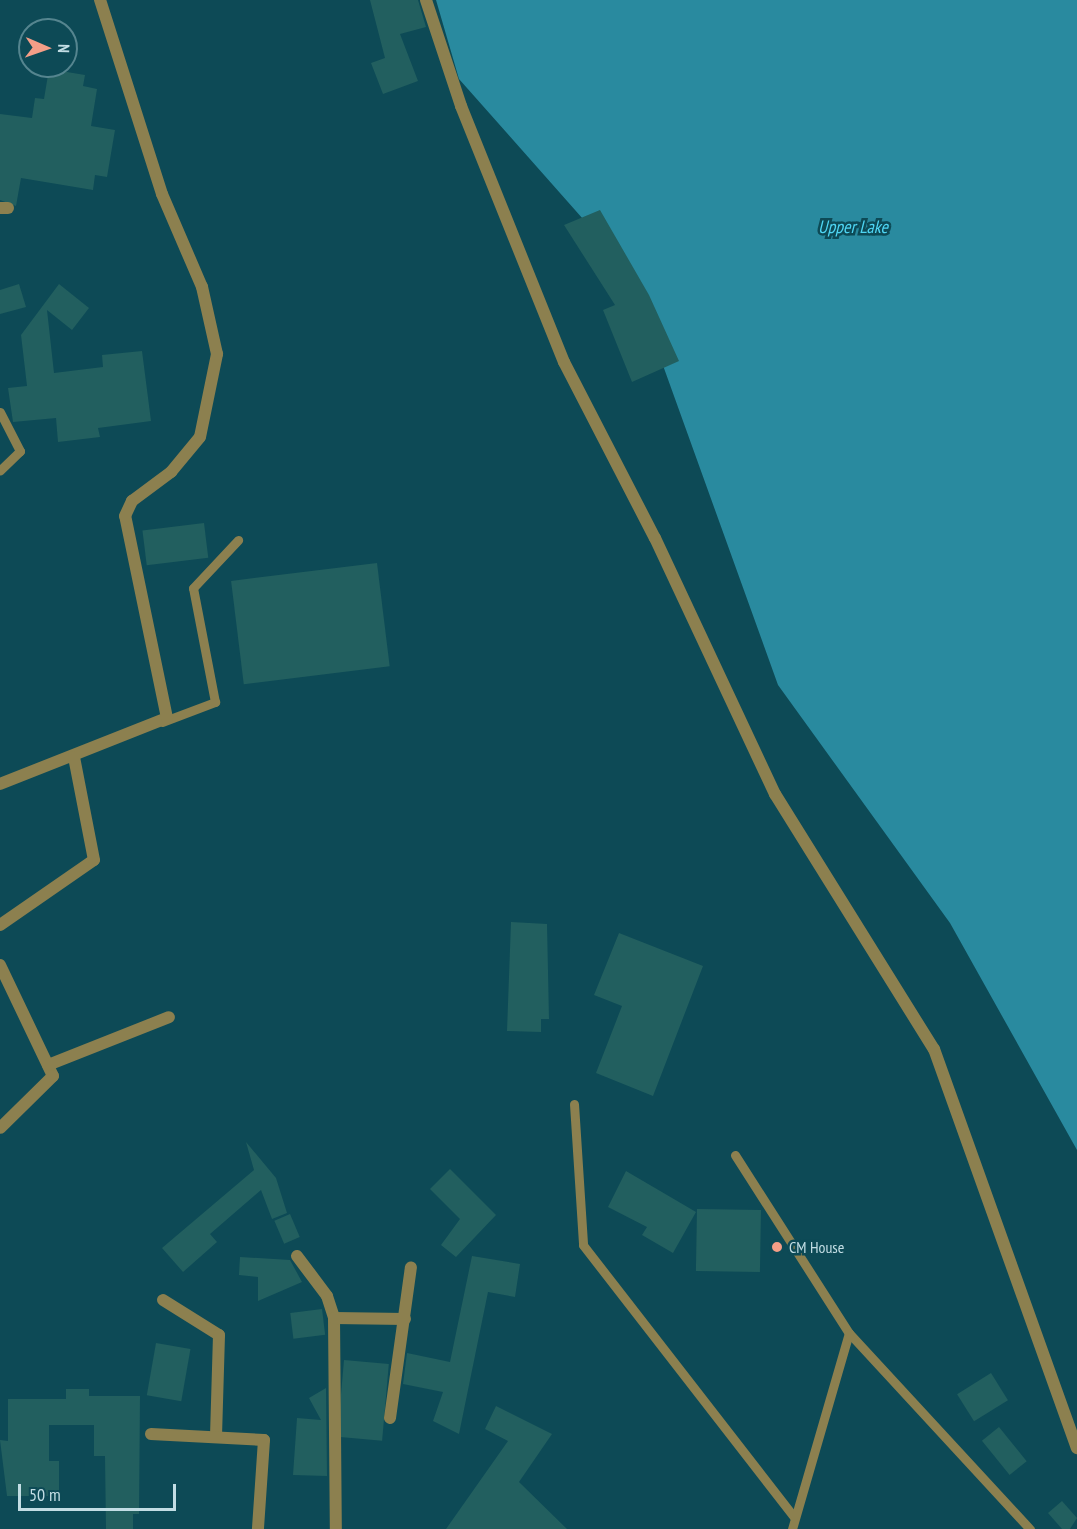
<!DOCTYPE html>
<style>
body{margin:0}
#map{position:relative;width:1077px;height:1529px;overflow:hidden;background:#0d4a56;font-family:"PT Sans Narrow",sans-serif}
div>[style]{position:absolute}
.water>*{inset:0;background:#298a9f}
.building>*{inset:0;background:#225f5f;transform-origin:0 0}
.service>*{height:9px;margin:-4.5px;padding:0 4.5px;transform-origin:4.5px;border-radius:4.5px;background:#8c804f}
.minor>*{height:12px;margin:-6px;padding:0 6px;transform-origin:6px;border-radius:6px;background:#8c804f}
.tertiary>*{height:12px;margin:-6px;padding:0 6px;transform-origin:6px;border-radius:6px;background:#8c804f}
.dots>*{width:16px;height:16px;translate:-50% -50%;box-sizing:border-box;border:3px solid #0d4a56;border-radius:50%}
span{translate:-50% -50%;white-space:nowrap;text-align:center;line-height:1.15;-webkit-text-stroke:5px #0d4a56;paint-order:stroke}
.poi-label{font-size:16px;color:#c2dde4}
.left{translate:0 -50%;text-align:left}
.water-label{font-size:18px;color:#4ed5f3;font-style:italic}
.north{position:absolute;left:18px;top:18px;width:60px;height:60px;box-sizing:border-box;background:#0d4a56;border:2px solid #55858f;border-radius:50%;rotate:92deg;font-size:16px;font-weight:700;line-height:24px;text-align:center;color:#c2dde4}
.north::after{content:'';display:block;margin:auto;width:21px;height:27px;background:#f49e87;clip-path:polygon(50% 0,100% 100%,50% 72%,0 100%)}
.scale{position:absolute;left:18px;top:1484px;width:158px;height:27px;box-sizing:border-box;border:3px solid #c2dde4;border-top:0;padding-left:8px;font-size:18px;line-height:21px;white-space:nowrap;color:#c2dde4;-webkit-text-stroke:4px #0d4a56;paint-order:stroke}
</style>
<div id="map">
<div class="water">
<div style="clip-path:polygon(436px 0,1077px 0,1077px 1150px,950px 923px,778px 685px,629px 271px,459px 79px)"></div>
</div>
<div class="building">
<div style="clip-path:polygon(370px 0,418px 0,426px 27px,400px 34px,418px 81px,383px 94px,371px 63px,385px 58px)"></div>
<div style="clip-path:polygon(49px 69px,85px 75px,83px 86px,97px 89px,91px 126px,115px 130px,107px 177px,95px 175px,93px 190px,21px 178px,16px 206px,0 200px,0 114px,32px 118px,35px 98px,44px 99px)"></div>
<div style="clip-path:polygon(600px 210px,649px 295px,679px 361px,632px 382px,603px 310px,615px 305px,564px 225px)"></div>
<div style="clip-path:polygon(19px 284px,26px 307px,0 314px,0 290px)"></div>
<div style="clip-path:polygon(59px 284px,89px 308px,72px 330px,47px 310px,54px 373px,103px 367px,102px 355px,142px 351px,151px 421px,98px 428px,100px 437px,58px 442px,56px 418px,13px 422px,8px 388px,27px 386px,21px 335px)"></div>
<div style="left:204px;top:523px;width:35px;height:62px;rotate:83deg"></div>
<div style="left:377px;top:563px;width:104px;height:147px;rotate:83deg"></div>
<div style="clip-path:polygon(511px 922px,547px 924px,549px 1019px,541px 1019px,541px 1032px,507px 1031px)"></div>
<div style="clip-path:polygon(619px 933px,703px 966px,653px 1096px,596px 1073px,622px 1006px,594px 995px)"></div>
<div style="clip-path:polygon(246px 1142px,276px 1178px,287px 1213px,272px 1219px,261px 1190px,210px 1234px,217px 1242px,183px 1272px,162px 1248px,254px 1170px)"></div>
<div style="clip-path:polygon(450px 1169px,496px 1215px,456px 1257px,441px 1245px,460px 1219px,430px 1189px)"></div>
<div style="clip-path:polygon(626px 1171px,696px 1212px,673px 1253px,642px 1235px,647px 1227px,608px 1207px)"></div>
<div style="left:697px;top:1209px;width:64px;height:62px;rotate:1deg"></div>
<div style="left:290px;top:1214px;width:25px;height:17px;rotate:67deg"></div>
<div style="clip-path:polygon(472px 1256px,520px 1264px,515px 1297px,488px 1292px,459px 1434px,433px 1421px,443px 1392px,403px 1384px,407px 1353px,450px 1362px)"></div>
<div style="clip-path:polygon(240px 1257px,290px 1260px,302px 1282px,258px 1301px,258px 1277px,239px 1275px)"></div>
<div style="left:322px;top:1309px;width:26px;height:32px;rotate:83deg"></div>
<div style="left:156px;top:1343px;width:35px;height:53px;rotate:10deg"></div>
<div style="left:344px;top:1360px;width:45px;height:77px;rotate:5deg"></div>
<div style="left:991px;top:1373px;width:32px;height:40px;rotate:58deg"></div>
<div style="clip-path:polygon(326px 1388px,327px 1476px,293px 1475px,297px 1418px,321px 1420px,309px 1398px)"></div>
<div style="clip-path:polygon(66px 1389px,89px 1389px,89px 1396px,140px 1396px,139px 1514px,133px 1514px,133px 1529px,106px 1529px,105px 1456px,94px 1456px,94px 1425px,49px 1425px,49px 1461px,59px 1461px,59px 1496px,7px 1496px,0 1440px,8px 1441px,8px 1399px,66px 1399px)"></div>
<div style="clip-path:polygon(496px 1406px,552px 1434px,519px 1482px,567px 1529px,446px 1529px,508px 1441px,485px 1429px)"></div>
<div style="left:999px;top:1427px;width:44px;height:22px;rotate:51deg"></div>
<div style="clip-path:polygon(1062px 1501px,1077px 1518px,1070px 1529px,1062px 1529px,1048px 1513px)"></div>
</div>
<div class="service">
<div style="left:0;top:412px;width:44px;rotate:62.9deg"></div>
<div style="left:20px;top:451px;width:28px;rotate:136deg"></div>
<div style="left:162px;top:722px;width:57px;rotate:-20.7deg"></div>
<div style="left:215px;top:702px;width:116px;rotate:-100.9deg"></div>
<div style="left:193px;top:588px;width:66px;rotate:-46.8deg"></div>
<div style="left:574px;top:1104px;width:141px;rotate:86.3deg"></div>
<div style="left:583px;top:1245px;width:344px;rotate:52.2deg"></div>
<div style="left:735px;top:1155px;width:211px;rotate:57.4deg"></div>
<div style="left:849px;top:1333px;width:267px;rotate:47.3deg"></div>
<div style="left:792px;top:1529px;width:204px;rotate:-73.8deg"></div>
</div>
<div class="minor">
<div style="left:0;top:208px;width:8px"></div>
<div style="left:0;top:784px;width:180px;rotate:-21.6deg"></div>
<div style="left:167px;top:718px;width:206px;rotate:-101.7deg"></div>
<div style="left:125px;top:516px;width:17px;rotate:-65deg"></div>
<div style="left:132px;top:501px;width:49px;rotate:-36.6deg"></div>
<div style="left:171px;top:472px;width:45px;rotate:-50.4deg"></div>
<div style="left:200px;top:437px;width:85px;rotate:-78.4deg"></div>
<div style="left:217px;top:354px;width:69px;rotate:-102.6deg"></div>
<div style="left:202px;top:287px;width:101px;rotate:-113.3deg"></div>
<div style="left:162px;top:194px;width:204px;rotate:-107.7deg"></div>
<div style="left:0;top:925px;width:114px;rotate:-34.7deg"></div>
<div style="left:94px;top:860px;width:105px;rotate:-101deg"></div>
<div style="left:0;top:965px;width:123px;rotate:64.5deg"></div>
<div style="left:53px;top:1076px;width:74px;rotate:135.5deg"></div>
<div style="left:48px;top:1065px;width:130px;rotate:-21.6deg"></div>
<div style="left:297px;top:1256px;width:50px;rotate:53.1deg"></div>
<div style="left:327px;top:1296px;width:23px;rotate:72deg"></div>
<div style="left:334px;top:1318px;width:211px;rotate:89.5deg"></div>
<div style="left:163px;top:1300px;width:66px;rotate:32deg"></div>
<div style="left:219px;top:1335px;width:102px;rotate:91.7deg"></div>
<div style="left:334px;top:1318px;width:71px;rotate:0.8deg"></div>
<div style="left:390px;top:1418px;width:152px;rotate:-82.1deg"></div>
<div style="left:151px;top:1434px;width:113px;rotate:3deg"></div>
<div style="left:264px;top:1440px;width:89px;rotate:93.9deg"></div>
</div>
<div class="tertiary">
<div style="left:426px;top:0;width:112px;rotate:71.7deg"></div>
<div style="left:461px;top:106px;width:276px;rotate:68.1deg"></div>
<div style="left:564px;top:362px;width:198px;rotate:62.7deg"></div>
<div style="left:655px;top:538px;width:283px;rotate:64.9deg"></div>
<div style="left:775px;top:794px;width:301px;rotate:58.1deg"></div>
<div style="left:934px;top:1049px;width:424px;rotate:70.3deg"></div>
</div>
<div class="dots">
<div style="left:777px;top:1247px;background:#f49e87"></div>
</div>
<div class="poi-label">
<span class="left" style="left:789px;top:1247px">CM House</span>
</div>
<div class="water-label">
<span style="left:853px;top:227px">Upper Lake</span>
</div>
<div class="north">N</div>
<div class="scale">50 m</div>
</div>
